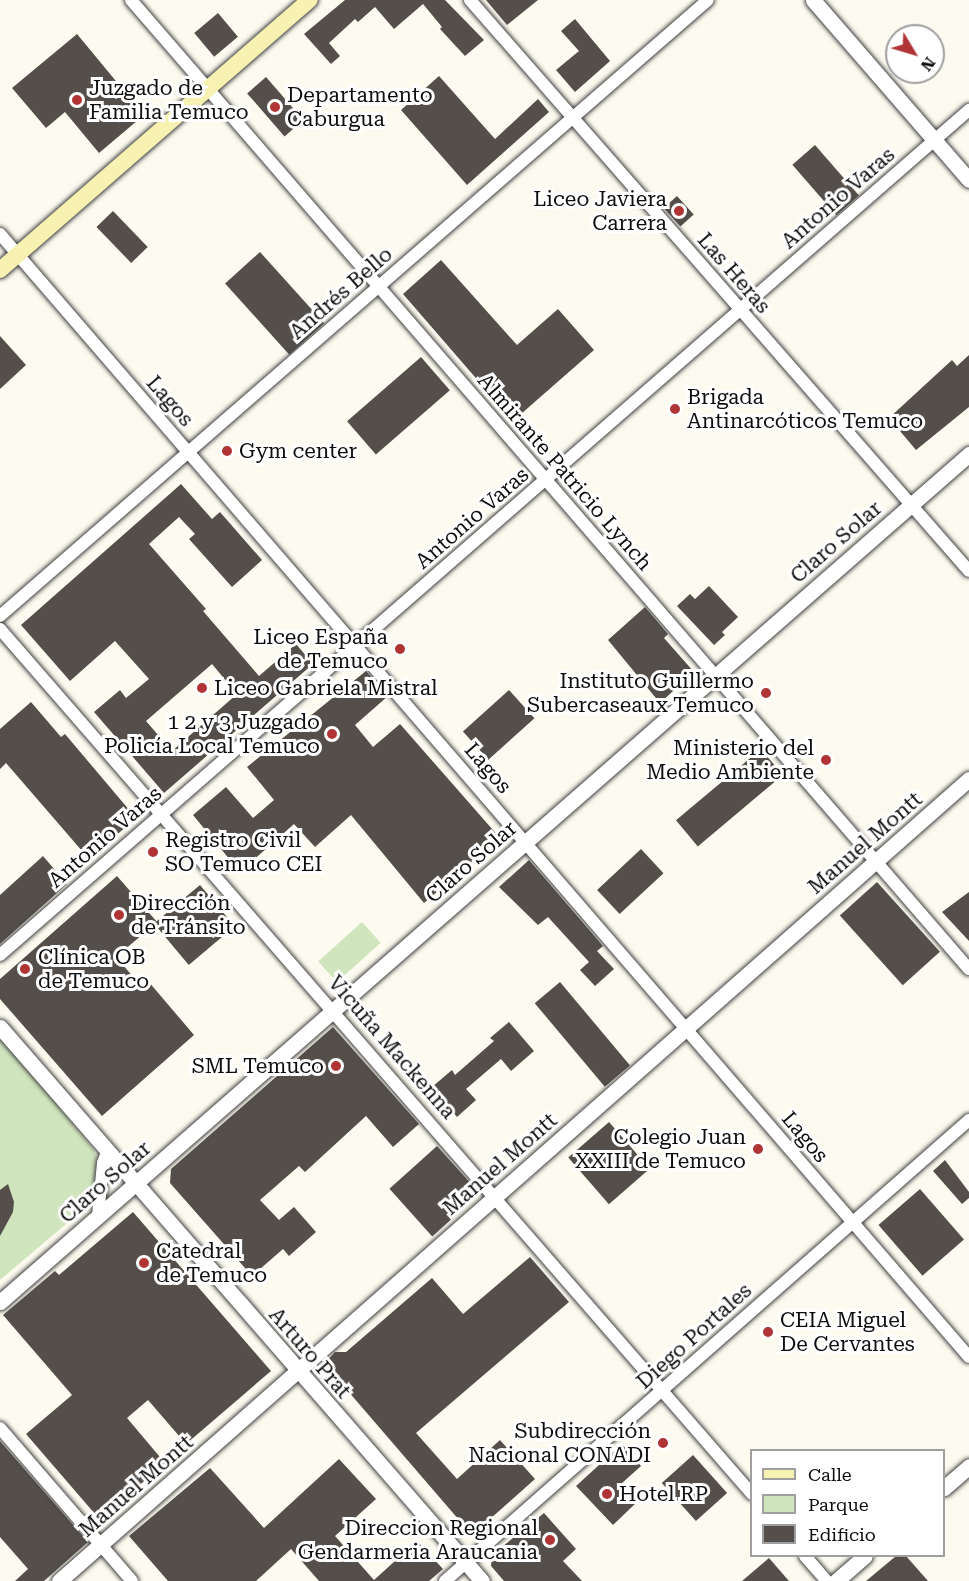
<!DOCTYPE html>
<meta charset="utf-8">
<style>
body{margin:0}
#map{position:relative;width:969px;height:1581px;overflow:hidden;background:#fdfbf0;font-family:"Roboto Serif",serif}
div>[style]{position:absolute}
.green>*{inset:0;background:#d0e5bd;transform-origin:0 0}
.building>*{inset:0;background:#554f4b;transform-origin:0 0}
.roads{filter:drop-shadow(0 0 2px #414141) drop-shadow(0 0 2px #414141)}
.minor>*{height:12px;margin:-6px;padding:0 6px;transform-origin:6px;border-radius:6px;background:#fff}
.tertiary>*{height:15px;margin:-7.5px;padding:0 7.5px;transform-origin:7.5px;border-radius:7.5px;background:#fff}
.secondary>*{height:16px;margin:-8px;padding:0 8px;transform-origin:8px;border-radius:8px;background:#f7f1b2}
.dots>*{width:16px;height:16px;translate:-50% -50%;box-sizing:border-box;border:3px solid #fff;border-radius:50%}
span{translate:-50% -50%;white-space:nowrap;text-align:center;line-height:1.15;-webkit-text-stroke:6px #fff;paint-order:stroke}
.poi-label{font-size:21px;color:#0e0e0e}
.left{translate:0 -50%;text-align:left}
.right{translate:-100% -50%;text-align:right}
.street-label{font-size:21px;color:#0e0e0e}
.legend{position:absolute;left:750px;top:1449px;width:195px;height:108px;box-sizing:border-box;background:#fff;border:2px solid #9f9f9f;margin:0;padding:8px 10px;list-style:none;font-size:18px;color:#0e0e0e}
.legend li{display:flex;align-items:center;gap:12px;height:30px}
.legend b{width:30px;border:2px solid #9f9f9f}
.north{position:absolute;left:885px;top:24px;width:60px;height:60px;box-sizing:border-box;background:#fff;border:2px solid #9f9f9f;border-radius:50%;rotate:128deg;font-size:16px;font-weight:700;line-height:24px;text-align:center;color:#0e0e0e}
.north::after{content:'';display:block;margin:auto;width:21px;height:27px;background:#b03436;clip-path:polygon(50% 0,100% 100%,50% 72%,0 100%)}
</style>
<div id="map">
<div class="green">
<div style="left:362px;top:922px;width:28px;height:59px;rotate:48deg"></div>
<div style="clip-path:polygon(0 1034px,93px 1149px,100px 1165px,92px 1202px,0 1280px)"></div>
</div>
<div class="building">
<div style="clip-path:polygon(345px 0,445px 0,484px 40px,465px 56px,440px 29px,442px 27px,423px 4px,394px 29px,375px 7px,358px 22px,355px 19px,329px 43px,340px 56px,331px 64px,304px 34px)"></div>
<div style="clip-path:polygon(486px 0,538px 0,507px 25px)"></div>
<div style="left:218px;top:13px;width:31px;height:31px;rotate:50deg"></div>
<div style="clip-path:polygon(575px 19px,610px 61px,575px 92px,556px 70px,579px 51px,561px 31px)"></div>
<div style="clip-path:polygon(77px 34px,144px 115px,99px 153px,65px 112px,46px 128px,12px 88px)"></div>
<div style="clip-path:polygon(439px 76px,495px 139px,538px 99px,549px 112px,467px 185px,401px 110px)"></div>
<div style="left:266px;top:77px;width:57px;height:25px;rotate:49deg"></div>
<div style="left:815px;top:145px;width:67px;height:30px;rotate:49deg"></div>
<div style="left:677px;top:196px;width:25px;height:18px;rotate:48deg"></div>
<div style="left:113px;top:211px;width:50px;height:23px;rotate:46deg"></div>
<div style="left:260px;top:252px;width:96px;height:47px;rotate:48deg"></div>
<div style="clip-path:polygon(441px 260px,517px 345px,558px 309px,594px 350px,513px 421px,403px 294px)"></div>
<div style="clip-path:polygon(0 336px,26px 365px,0 389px)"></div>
<div style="clip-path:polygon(969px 355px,969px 407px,916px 450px,889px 418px,952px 360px,957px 366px)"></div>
<div style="left:421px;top:357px;width:44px;height:98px;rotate:49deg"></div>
<div style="clip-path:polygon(evenodd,181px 484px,212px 519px,220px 512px,262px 560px,232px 587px,189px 539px,195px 534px,179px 517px,149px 544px,206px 609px,203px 611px,259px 676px,296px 644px,313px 664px,164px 793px,94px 712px,120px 690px,126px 698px,149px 679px,115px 641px,70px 681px,21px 625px,181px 484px,212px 664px,237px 694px,172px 751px,146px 721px,212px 664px)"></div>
<div style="clip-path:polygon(709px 586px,738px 617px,722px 632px,725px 635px,714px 645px,677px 606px,690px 594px,695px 599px)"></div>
<div style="clip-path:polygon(645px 607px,668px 634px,664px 638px,694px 672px,660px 703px,608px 640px)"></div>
<div style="clip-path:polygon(366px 671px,388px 696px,355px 725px,373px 747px,400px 724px,500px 838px,424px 903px,351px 815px,315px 847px,294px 824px,240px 872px,193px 815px,226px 787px,253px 818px,274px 800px,247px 767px)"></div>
<div style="left:509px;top:690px;width:38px;height:62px;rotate:48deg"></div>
<div style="clip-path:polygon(31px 702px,61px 737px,65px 734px,136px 818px,89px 859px,6px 763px,0 769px,0 729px)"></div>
<div style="left:761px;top:749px;width:34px;height:111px;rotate:50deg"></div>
<div style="left:641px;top:849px;width:33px;height:60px;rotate:47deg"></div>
<div style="clip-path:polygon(43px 856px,67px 884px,0 944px,0 895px)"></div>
<div style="clip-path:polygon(529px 860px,603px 946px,597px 951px,614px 969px,595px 986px,580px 970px,589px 962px,548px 917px,538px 925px,499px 887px)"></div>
<div style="clip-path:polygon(117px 876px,157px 922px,116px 957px,142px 987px,148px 981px,194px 1035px,102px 1116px,0 999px,0 979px)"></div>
<div style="left:877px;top:882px;width:94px;height:50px;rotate:48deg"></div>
<div style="left:200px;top:885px;width:54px;height:60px;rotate:50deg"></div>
<div style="clip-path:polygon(969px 892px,969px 941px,942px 912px)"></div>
<div style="left:560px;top:982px;width:109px;height:33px;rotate:50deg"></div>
<div style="clip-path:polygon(509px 1022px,534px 1051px,511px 1071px,501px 1059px,466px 1089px,476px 1100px,457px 1117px,432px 1087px,452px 1070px,455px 1075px,494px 1041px,490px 1038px)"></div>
<div style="clip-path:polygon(333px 1027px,419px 1124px,393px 1147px,366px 1116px,305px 1172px,299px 1166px,260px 1200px,279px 1220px,294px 1207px,316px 1232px,289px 1256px,283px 1249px,252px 1276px,170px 1183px,171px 1169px)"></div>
<div style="left:609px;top:1122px;width:62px;height:54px;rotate:49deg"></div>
<div style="left:437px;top:1146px;width:64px;height:64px;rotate:48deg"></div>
<div style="clip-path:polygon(945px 1160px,969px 1192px,969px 1198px,962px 1204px,933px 1171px)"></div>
<div style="clip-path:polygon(8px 1184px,14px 1202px,13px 1212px,0 1236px,0 1190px)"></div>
<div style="left:920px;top:1189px;width:67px;height:55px;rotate:49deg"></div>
<div style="clip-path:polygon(133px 1212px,271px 1371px,186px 1444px,148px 1400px,127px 1418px,165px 1463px,105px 1515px,95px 1514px,26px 1434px,72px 1395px,3px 1315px,55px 1271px,59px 1275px)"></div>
<div style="clip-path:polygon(530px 1257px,569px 1302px,416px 1433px,457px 1479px,500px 1440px,535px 1479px,472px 1535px,341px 1383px,328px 1377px,325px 1363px,335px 1352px,346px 1352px,432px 1278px,463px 1314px)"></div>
<div style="clip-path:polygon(0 1441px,88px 1542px,44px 1581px,15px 1581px,28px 1569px,0 1537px)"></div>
<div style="clip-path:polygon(622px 1444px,641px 1466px,621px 1484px,637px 1502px,613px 1525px,576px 1486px)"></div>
<div style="left:693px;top:1455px;width:51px;height:42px;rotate:48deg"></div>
<div style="clip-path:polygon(339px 1459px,376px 1499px,335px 1536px,374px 1580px,417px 1541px,443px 1569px,429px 1581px,319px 1581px,291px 1549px,256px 1581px,168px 1581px,129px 1536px,210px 1468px,264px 1528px)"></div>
<div style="clip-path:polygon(544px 1513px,576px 1549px,563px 1561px,582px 1581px,504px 1581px,491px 1566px,492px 1555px)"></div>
<div style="clip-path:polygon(896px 1556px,906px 1556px,928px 1581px,866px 1581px)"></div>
<div style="clip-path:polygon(769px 1558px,789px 1581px,742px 1581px)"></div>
</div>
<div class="roads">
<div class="minor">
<div style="left:131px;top:0;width:1281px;rotate:49.15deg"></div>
<div style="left:470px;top:0;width:758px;rotate:48.85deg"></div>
<div style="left:0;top:234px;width:1483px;rotate:49.21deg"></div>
<div style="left:0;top:616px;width:938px;rotate:-41.03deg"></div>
<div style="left:0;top:629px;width:1146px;rotate:49deg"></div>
<div style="left:0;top:955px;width:1286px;rotate:-41.09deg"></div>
<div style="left:98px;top:1216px;width:53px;rotate:-84.6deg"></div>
<div style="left:103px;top:1163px;width:12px;rotate:-70deg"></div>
<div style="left:0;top:1428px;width:202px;rotate:49.2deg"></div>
<div style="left:805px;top:1556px;width:33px;rotate:49deg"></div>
<div style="left:445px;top:1581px;width:698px;rotate:-41.34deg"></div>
</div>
<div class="tertiary">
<div style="left:813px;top:0;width:238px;rotate:49.1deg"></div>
<div style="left:0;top:1027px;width:734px;rotate:48.98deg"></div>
<div style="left:0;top:1302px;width:1288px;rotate:-41.19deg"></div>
<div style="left:944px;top:1488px;width:33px;rotate:-41deg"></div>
<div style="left:59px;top:1581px;width:1213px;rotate:-41.39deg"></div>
<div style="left:836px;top:1581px;width:38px;rotate:-41deg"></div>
</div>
<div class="secondary">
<div style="left:0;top:270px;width:411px;rotate:-41.1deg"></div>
</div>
</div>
<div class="dots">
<div style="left:77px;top:100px;background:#b03436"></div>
<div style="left:275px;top:107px;background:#b03436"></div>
<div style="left:679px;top:211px;background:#b03436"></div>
<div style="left:675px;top:409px;background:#b03436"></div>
<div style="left:227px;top:451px;background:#b03436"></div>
<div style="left:400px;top:649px;background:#b03436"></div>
<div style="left:202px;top:688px;background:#b03436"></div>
<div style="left:766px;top:693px;background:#b03436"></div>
<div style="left:332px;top:734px;background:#b03436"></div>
<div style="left:826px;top:760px;background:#b03436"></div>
<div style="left:153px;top:852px;background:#b03436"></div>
<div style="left:119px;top:915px;background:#b03436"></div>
<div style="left:25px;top:969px;background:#b03436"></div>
<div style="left:336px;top:1066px;background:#b03436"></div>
<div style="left:758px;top:1149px;background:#b03436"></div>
<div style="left:144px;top:1263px;background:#b03436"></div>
<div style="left:768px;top:1332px;background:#b03436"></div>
<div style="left:663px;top:1443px;background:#b03436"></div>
<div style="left:607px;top:1494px;background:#b03436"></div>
<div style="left:550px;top:1540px;background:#b03436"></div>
</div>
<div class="poi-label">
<span class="left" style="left:89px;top:100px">Juzgado de<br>Familia Temuco</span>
<span class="left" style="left:287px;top:107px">Departamento<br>Caburgua</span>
<span class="right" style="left:667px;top:211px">Liceo Javiera<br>Carrera</span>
<span class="left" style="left:687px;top:409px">Brigada<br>Antinarcóticos Temuco</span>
<span class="left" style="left:239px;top:451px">Gym center</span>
<span class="right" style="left:388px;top:649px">Liceo España<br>de Temuco</span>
<span class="right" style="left:754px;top:693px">Instituto Guillermo<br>Subercaseaux Temuco</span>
<span class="left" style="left:214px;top:688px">Liceo Gabriela Mistral</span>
<span class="right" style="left:320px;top:734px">1 2 y 3 Juzgado<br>Policía Local Temuco</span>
<span class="right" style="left:814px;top:760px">Ministerio del<br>Medio Ambiente</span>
<span class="left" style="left:165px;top:852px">Registro Civil<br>SO Temuco CEI</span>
<span class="left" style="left:131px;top:915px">Dirección<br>de Tránsito</span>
<span class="left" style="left:38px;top:969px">Clínica OB<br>de Temuco</span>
<span class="right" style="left:324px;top:1066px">SML Temuco</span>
<span class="right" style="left:746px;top:1149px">Colegio Juan<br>XXIII de Temuco</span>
<span class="left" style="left:156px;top:1263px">Catedral<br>de Temuco</span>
<span class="left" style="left:780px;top:1332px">CEIA Miguel<br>De Cervantes</span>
<span class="right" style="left:651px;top:1443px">Subdirección<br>Nacional CONADI</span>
<span class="left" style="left:619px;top:1494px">Hotel RP</span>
<span class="right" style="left:538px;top:1540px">Direccion Regional<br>Gendarmeria Araucania</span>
</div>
<div class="street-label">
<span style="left:838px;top:198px;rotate:-41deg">Antonio Varas</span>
<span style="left:734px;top:273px;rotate:49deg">Las Heras</span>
<span style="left:341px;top:293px;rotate:-41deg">Andrés Bello</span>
<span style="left:170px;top:401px;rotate:49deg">Lagos</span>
<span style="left:565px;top:472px;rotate:49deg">Almirante Patricio Lynch</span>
<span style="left:472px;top:518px;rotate:-41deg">Antonio Varas</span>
<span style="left:836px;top:542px;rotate:-41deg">Claro Solar</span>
<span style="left:488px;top:768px;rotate:49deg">Lagos</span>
<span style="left:105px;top:837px;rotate:-41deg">Antonio Varas</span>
<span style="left:865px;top:843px;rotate:-41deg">Manuel Montt</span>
<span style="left:471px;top:862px;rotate:-41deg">Claro Solar</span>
<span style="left:392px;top:1047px;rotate:49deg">Vicuña Mackenna</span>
<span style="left:805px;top:1137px;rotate:50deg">Lagos</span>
<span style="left:500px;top:1164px;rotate:-41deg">Manuel Montt</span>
<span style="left:105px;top:1182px;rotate:-41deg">Claro Solar</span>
<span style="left:694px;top:1336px;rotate:-42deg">Diego Portales</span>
<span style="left:310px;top:1353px;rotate:49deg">Arturo Prat</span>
<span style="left:136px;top:1486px;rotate:-41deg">Manuel Montt</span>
</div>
<ul class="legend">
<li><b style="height:8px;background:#f7f1b2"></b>Calle</li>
<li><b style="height:16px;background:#d0e5bd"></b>Parque</li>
<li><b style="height:16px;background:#554f4b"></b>Edificio</li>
</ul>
<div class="north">N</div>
</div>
